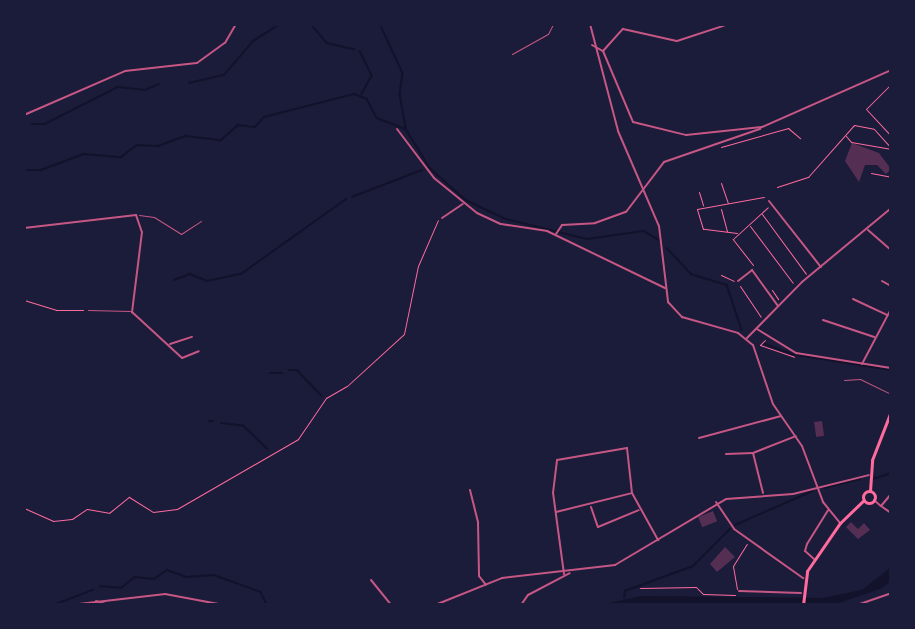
<!DOCTYPE html>
<style>
body{margin:0}
#map{position:relative;width:915px;height:629px;overflow:hidden;background:#1b1b3a;font-family:"Nunito Sans",sans-serif}
div>[style]{position:absolute}
.water>*{inset:0;background:#12122b}
.stream>*{height:1.5px;margin:-0.75px;padding:0 0.75px;transform-origin:0.75px;border-radius:0.75px;background:#12122b}
.building>*{inset:0;background:#542f53;transform-origin:0 0}
.path>*{height:1px;margin:-0.5px;padding:0 0.5px;transform-origin:0.5px;border-radius:0.5px;background:#ff6b9d}
.service>*{height:1px;margin:-0.5px;padding:0 0.5px;transform-origin:0.5px;border-radius:0.5px;background:#c65784}
.minor>*{height:2px;margin:-1px;padding:0 1px;transform-origin:1px;border-radius:1px;background:#c65784}
.tertiary>*{height:2px;margin:-1px;padding:0 1px;transform-origin:1px;border-radius:1px;background:#c65784}
.secondary>*{height:3px;margin:-1.5px;padding:0 1.5px;transform-origin:1.5px;border-radius:1.5px;background:#ff6b9d}
.secondary>.ring{margin:-1.5px;padding:0;box-sizing:content-box;background:none;border:3px solid #ff6b9d;border-radius:50%}
span{translate:-50% -50%;white-space:nowrap;text-align:center;line-height:1.15;-webkit-text-stroke:4.5px #1b1b3a;paint-order:stroke}
.frame{position:absolute;inset:0;border:26px solid #1b1b3a;pointer-events:none}
</style>
<div id="map">
<div class="water">
<div style="clip-path:polygon(891px 567px,891px 581px,880px 589px,833px 605px,600px 605px,641px 596px,822px 598px,862px 590px)"></div>
</div>
<div class="stream">
<div style="left:311px;top:24px;width:25px;rotate:50deg"></div>
<div style="left:327px;top:43px;width:28px;rotate:13deg"></div>
<div style="left:380px;top:24px;width:54px;rotate:64.9deg"></div>
<div style="left:403px;top:73px;width:21px;rotate:98deg"></div>
<div style="left:400px;top:94px;width:36px;rotate:80deg"></div>
<div style="left:406px;top:129px;width:46px;rotate:58.4deg"></div>
<div style="left:430px;top:168px;width:48px;rotate:41.6deg"></div>
<div style="left:466px;top:200px;width:44px;rotate:25.4deg"></div>
<div style="left:506px;top:219px;width:83px;rotate:13.9deg"></div>
<div style="left:587px;top:239px;width:58px;rotate:-8deg"></div>
<div style="left:644px;top:231px;width:17px;rotate:31deg"></div>
<div style="left:360px;top:51px;width:28px;rotate:64deg"></div>
<div style="left:372px;top:76px;width:21px;rotate:119deg"></div>
<div style="left:189px;top:83px;width:36px;rotate:-13deg"></div>
<div style="left:224px;top:75px;width:45px;rotate:-49.5deg"></div>
<div style="left:253px;top:41px;width:32px;rotate:-32deg"></div>
<div style="left:32px;top:124px;width:13px"></div>
<div style="left:45px;top:124px;width:82px;rotate:-26.9deg"></div>
<div style="left:118px;top:87px;width:27px;rotate:6deg"></div>
<div style="left:145px;top:90px;width:15px;rotate:-23deg"></div>
<div style="left:24px;top:170px;width:17px"></div>
<div style="left:41px;top:170px;width:46px;rotate:-20.4deg"></div>
<div style="left:84px;top:154px;width:37px;rotate:5deg"></div>
<div style="left:121px;top:157px;width:20px;rotate:-37deg"></div>
<div style="left:137px;top:145px;width:21px;rotate:3deg"></div>
<div style="left:158px;top:146px;width:30px;rotate:-20deg"></div>
<div style="left:186px;top:136px;width:35px;rotate:7deg"></div>
<div style="left:221px;top:140px;width:23px;rotate:-41deg"></div>
<div style="left:238px;top:125px;width:17px;rotate:7deg"></div>
<div style="left:255px;top:127px;width:13px;rotate:-48deg"></div>
<div style="left:264px;top:117px;width:93px;rotate:-14.3deg"></div>
<div style="left:354px;top:94px;width:14px;rotate:21deg"></div>
<div style="left:367px;top:99px;width:21px;rotate:62deg"></div>
<div style="left:377px;top:118px;width:31px;rotate:21deg"></div>
<div style="left:352px;top:197px;width:75px;rotate:-21.1deg"></div>
<div style="left:667px;top:248px;width:35px;rotate:47deg"></div>
<div style="left:691px;top:274px;width:38px;rotate:17deg"></div>
<div style="left:727px;top:285px;width:47px;rotate:71.6deg"></div>
<div style="left:174px;top:280px;width:17px;rotate:-21deg"></div>
<div style="left:190px;top:274px;width:18px;rotate:22deg"></div>
<div style="left:207px;top:281px;width:35px;rotate:-12deg"></div>
<div style="left:241px;top:274px;width:129px;rotate:-35.5deg"></div>
<div style="left:763px;top:343px;width:30px;rotate:21deg"></div>
<div style="left:791px;top:354px;width:101px;rotate:9.1deg"></div>
<div style="left:289px;top:370px;width:8px"></div>
<div style="left:297px;top:370px;width:35px;rotate:46deg"></div>
<div style="left:270px;top:373px;width:12px"></div>
<div style="left:209px;top:421px;width:4px"></div>
<div style="left:221px;top:423px;width:23px;rotate:7deg"></div>
<div style="left:244px;top:426px;width:33px;rotate:44deg"></div>
<div style="left:873px;top:479px;width:19px;rotate:-18deg"></div>
<div style="left:824px;top:488px;width:37px;rotate:-14deg"></div>
<div style="left:735px;top:525px;width:85px;rotate:-23.6deg"></div>
<div style="left:100px;top:586px;width:21px;rotate:5deg"></div>
<div style="left:121px;top:588px;width:18px;rotate:-38deg"></div>
<div style="left:135px;top:577px;width:19px;rotate:6deg"></div>
<div style="left:154px;top:579px;width:16px;rotate:-35deg"></div>
<div style="left:167px;top:570px;width:21px;rotate:19deg"></div>
<div style="left:187px;top:577px;width:27px;rotate:-4deg"></div>
<div style="left:214px;top:575px;width:50px;rotate:19.9deg"></div>
<div style="left:261px;top:592px;width:14px;rotate:65deg"></div>
<div style="left:624px;top:598px;width:7px;rotate:-82deg"></div>
<div style="left:625px;top:591px;width:72px;rotate:-20.2deg"></div>
<div style="left:693px;top:566px;width:52px;rotate:-45deg"></div>
<div style="left:53px;top:605px;width:43px;rotate:-20.6deg"></div>
</div>
<div class="building">
<div style="clip-path:polygon(852px 143px,879px 153px,891px 169px,886px 174px,877px 165px,865px 165px,859px 182px,845px 161px)"></div>
<div style="left:822px;top:421px;width:15px;height:8px;rotate:82deg"></div>
<div style="left:713px;top:511px;width:11px;height:16px;rotate:68deg"></div>
<div style="clip-path:polygon(851px 522px,858px 529px,864px 523px,870px 530px,858px 539px,846px 527px)"></div>
<div style="clip-path:polygon(725px 547px,735px 557px,717px 572px,710px 564px)"></div>
</div>
<div class="path">
<div style="left:891px;top:84px;width:35px;rotate:135deg"></div>
<div style="left:866px;top:109px;width:37px;rotate:47deg"></div>
<div style="left:846px;top:136px;width:8px;rotate:50deg"></div>
<div style="left:851px;top:142px;width:41px;rotate:9.9deg"></div>
<div style="left:721px;top:147px;width:70px;rotate:-15.8deg"></div>
<div style="left:788px;top:128px;width:16px;rotate:40deg"></div>
<div style="left:871px;top:173px;width:20px;rotate:11deg"></div>
<div style="left:721px;top:183px;width:21px;rotate:71deg"></div>
<div style="left:777px;top:187px;width:33px;rotate:-18deg"></div>
<div style="left:808px;top:177px;width:69px;rotate:-48.5deg"></div>
<div style="left:854px;top:125px;width:20px;rotate:11deg"></div>
<div style="left:874px;top:129px;width:25px;rotate:48deg"></div>
<div style="left:699px;top:192px;width:14px;rotate:73deg"></div>
<div style="left:721px;top:209px;width:23px;rotate:75deg"></div>
<div style="left:762px;top:214px;width:74px;rotate:53.7deg"></div>
<div style="left:750px;top:226px;width:71px;rotate:53deg"></div>
<div style="left:737px;top:233px;width:34px;rotate:-173deg"></div>
<div style="left:703px;top:229px;width:21px;rotate:-107deg"></div>
<div style="left:697px;top:209px;width:68px;rotate:-10.2deg"></div>
<div style="left:753px;top:265px;width:33px;rotate:-128deg"></div>
<div style="left:733px;top:239px;width:47px;rotate:-42.4deg"></div>
<div style="left:721px;top:275px;width:14px;rotate:25deg"></div>
<div style="left:740px;top:286px;width:37px;rotate:56deg"></div>
<div style="left:772px;top:290px;width:11px;rotate:56deg"></div>
<div style="left:24px;top:300px;width:34px;rotate:17deg"></div>
<div style="left:56px;top:310px;width:27px"></div>
<div style="left:765px;top:340px;width:7px;rotate:135deg"></div>
<div style="left:760px;top:345px;width:36px;rotate:19deg"></div>
<div style="left:24px;top:508px;width:32px;rotate:24deg"></div>
<div style="left:53px;top:521px;width:19px;rotate:-6deg"></div>
<div style="left:72px;top:519px;width:18px;rotate:-34deg"></div>
<div style="left:87px;top:509px;width:22px;rotate:10deg"></div>
<div style="left:109px;top:513px;width:26px;rotate:-39deg"></div>
<div style="left:129px;top:497px;width:28px;rotate:32deg"></div>
<div style="left:153px;top:512px;width:24px;rotate:-7deg"></div>
<div style="left:177px;top:509px;width:140px;rotate:-30deg"></div>
<div style="left:298px;top:439px;width:50px;rotate:-55.7deg"></div>
<div style="left:326px;top:398px;width:24px;rotate:-30deg"></div>
<div style="left:347px;top:386px;width:77px;rotate:-42.4deg"></div>
<div style="left:404px;top:334px;width:69px;rotate:-78.4deg"></div>
<div style="left:418px;top:266px;width:50px;rotate:-66.5deg"></div>
<div style="left:640px;top:588px;width:56px;rotate:-1deg"></div>
<div style="left:696px;top:587px;width:10px;rotate:45deg"></div>
<div style="left:703px;top:594px;width:32px;rotate:2deg"></div>
<div style="left:737px;top:589px;width:23px;rotate:-100deg"></div>
<div style="left:733px;top:566px;width:26px;rotate:-58deg"></div>
</div>
<div class="service">
<div style="left:512px;top:54px;width:41px;rotate:-29.1deg"></div>
<div style="left:548px;top:34px;width:11px;rotate:-63deg"></div>
<div style="left:139px;top:215px;width:15px;rotate:8deg"></div>
<div style="left:154px;top:217px;width:32px;rotate:32deg"></div>
<div style="left:181px;top:234px;width:24px;rotate:-33deg"></div>
<div style="left:88px;top:310px;width:42px;rotate:1.4deg"></div>
<div style="left:844px;top:380px;width:16px;rotate:-4deg"></div>
<div style="left:860px;top:379px;width:34px;rotate:26deg"></div>
</div>
<div class="minor">
<div style="left:24px;top:27px;width:3px;rotate:-72deg"></div>
<div style="left:592px;top:45px;width:13px;rotate:29deg"></div>
<div style="left:603px;top:51px;width:77px;rotate:67.1deg"></div>
<div style="left:633px;top:122px;width:55px;rotate:13.8deg"></div>
<div style="left:686px;top:135px;width:76px;rotate:-6deg"></div>
<div style="left:762px;top:127px;width:141px;rotate:-23.8deg"></div>
<div style="left:603px;top:51px;width:30px;rotate:-48deg"></div>
<div style="left:623px;top:29px;width:55px;rotate:12.5deg"></div>
<div style="left:677px;top:41px;width:55px;rotate:-18.1deg"></div>
<div style="left:397px;top:129px;width:61px;rotate:52.9deg"></div>
<div style="left:434px;top:178px;width:55px;rotate:39.1deg"></div>
<div style="left:477px;top:213px;width:26px;rotate:25deg"></div>
<div style="left:501px;top:224px;width:47px;rotate:8.7deg"></div>
<div style="left:547px;top:231px;width:131px;rotate:25.8deg"></div>
<div style="left:769px;top:201px;width:84px;rotate:51.8deg"></div>
<div style="left:442px;top:218px;width:25px;rotate:-34deg"></div>
<div style="left:24px;top:228px;width:113px;rotate:-6.6deg"></div>
<div style="left:136px;top:215px;width:18px;rotate:71deg"></div>
<div style="left:142px;top:232px;width:81px;rotate:97.1deg"></div>
<div style="left:132px;top:312px;width:68px;rotate:42.6deg"></div>
<div style="left:182px;top:358px;width:18px;rotate:-22deg"></div>
<div style="left:868px;top:230px;width:30px;rotate:41deg"></div>
<div style="left:556px;top:234px;width:11px;rotate:-56deg"></div>
<div style="left:562px;top:225px;width:33px;rotate:-3deg"></div>
<div style="left:595px;top:223px;width:33px;rotate:-20deg"></div>
<div style="left:626px;top:212px;width:63px;rotate:-52.8deg"></div>
<div style="left:664px;top:162px;width:102px;rotate:-19deg"></div>
<div style="left:738px;top:281px;width:18px;rotate:-38deg"></div>
<div style="left:752px;top:270px;width:44px;rotate:54.2deg"></div>
<div style="left:882px;top:281px;width:10px;rotate:29deg"></div>
<div style="left:853px;top:299px;width:38px;rotate:25deg"></div>
<div style="left:823px;top:320px;width:54px;rotate:18.4deg"></div>
<div style="left:757px;top:329px;width:46px;rotate:31.6deg"></div>
<div style="left:796px;top:353px;width:96px;rotate:9deg"></div>
<div style="left:170px;top:344px;width:23px;rotate:-18deg"></div>
<div style="left:862px;top:364px;width:62px;rotate:-62.2deg"></div>
<div style="left:699px;top:438px;width:85px;rotate:-15deg"></div>
<div style="left:726px;top:454px;width:27px;rotate:-2deg"></div>
<div style="left:470px;top:490px;width:34px;rotate:76deg"></div>
<div style="left:478px;top:523px;width:53px;rotate:88.9deg"></div>
<div style="left:479px;top:576px;width:11px;rotate:52deg"></div>
<div style="left:763px;top:493px;width:41px;rotate:-104deg"></div>
<div style="left:753px;top:453px;width:46px;rotate:-21.6deg"></div>
<div style="left:874px;top:500px;width:9px;rotate:41deg"></div>
<div style="left:881px;top:506px;width:16px;rotate:-50deg"></div>
<div style="left:716px;top:502px;width:32px;rotate:56deg"></div>
<div style="left:734px;top:529px;width:85px;rotate:35.4deg"></div>
<div style="left:881px;top:506px;width:12px;rotate:35deg"></div>
<div style="left:591px;top:507px;width:21px;rotate:71deg"></div>
<div style="left:598px;top:527px;width:44px;rotate:-22.5deg"></div>
<div style="left:556px;top:512px;width:78px;rotate:-14deg"></div>
<div style="left:814px;top:559px;width:12px;rotate:-138deg"></div>
<div style="left:805px;top:551px;width:7px;rotate:-74deg"></div>
<div style="left:807px;top:544px;width:40px;rotate:-58deg"></div>
<div style="left:564px;top:574px;width:82px;rotate:-97.7deg"></div>
<div style="left:553px;top:493px;width:33px;rotate:-83deg"></div>
<div style="left:557px;top:460px;width:71px;rotate:-9.7deg"></div>
<div style="left:627px;top:448px;width:45px;rotate:83.7deg"></div>
<div style="left:632px;top:493px;width:54px;rotate:61deg"></div>
<div style="left:371px;top:580px;width:32px;rotate:51deg"></div>
<div style="left:739px;top:591px;width:62px;rotate:1.8deg"></div>
<div style="left:96px;top:601px;width:13px;rotate:18deg"></div>
<div style="left:70px;top:605px;width:96px;rotate:-6.6deg"></div>
<div style="left:165px;top:594px;width:60px;rotate:10.6deg"></div>
<div style="left:435px;top:605px;width:72px;rotate:-21.9deg"></div>
<div style="left:502px;top:578px;width:114px;rotate:-6.6deg"></div>
<div style="left:615px;top:565px;width:129px;rotate:-30.7deg"></div>
<div style="left:726px;top:499px;width:67px;rotate:-4.3deg"></div>
<div style="left:793px;top:494px;width:78px;rotate:-14deg"></div>
<div style="left:521px;top:605px;width:12px;rotate:-55deg"></div>
<div style="left:528px;top:595px;width:47px;rotate:-27.6deg"></div>
</div>
<div class="tertiary">
<div style="left:590px;top:24px;width:111px;rotate:75.3deg"></div>
<div style="left:618px;top:131px;width:103px;rotate:66.7deg"></div>
<div style="left:659px;top:226px;width:77px;rotate:83.2deg"></div>
<div style="left:668px;top:302px;width:21px;rotate:47deg"></div>
<div style="left:682px;top:317px;width:58px;rotate:15.9deg"></div>
<div style="left:738px;top:333px;width:19px;rotate:39deg"></div>
<div style="left:753px;top:345px;width:62px;rotate:71.3deg"></div>
<div style="left:773px;top:404px;width:51px;rotate:55.4deg"></div>
<div style="left:802px;top:446px;width:60px;rotate:69.4deg"></div>
<div style="left:823px;top:502px;width:27px;rotate:51deg"></div>
<div style="left:24px;top:115px;width:110px;rotate:-23.5deg"></div>
<div style="left:125px;top:71px;width:72px;rotate:-6.3deg"></div>
<div style="left:197px;top:63px;width:34px;rotate:-36deg"></div>
<div style="left:225px;top:43px;width:22px;rotate:-60deg"></div>
<div style="left:747px;top:338px;width:78px;rotate:-45.5deg"></div>
<div style="left:802px;top:282px;width:116px;rotate:-39.7deg"></div>
<div style="left:857px;top:605px;width:36px;rotate:-19deg"></div>
</div>
<div class="secondary">
<div class="ring" style="left:863px;top:491px;width:9px;height:9px"></div>
<div style="left:870px;top:491px;width:31px;rotate:-86deg"></div>
<div style="left:872px;top:460px;width:53px;rotate:-68.8deg"></div>
<div style="left:803px;top:605px;width:34px;rotate:-83deg"></div>
<div style="left:807px;top:571px;width:58px;rotate:-55.5deg"></div>
<div style="left:840px;top:523px;width:33px;rotate:-44deg"></div>
</div>
<div class="frame"></div>
</div>
